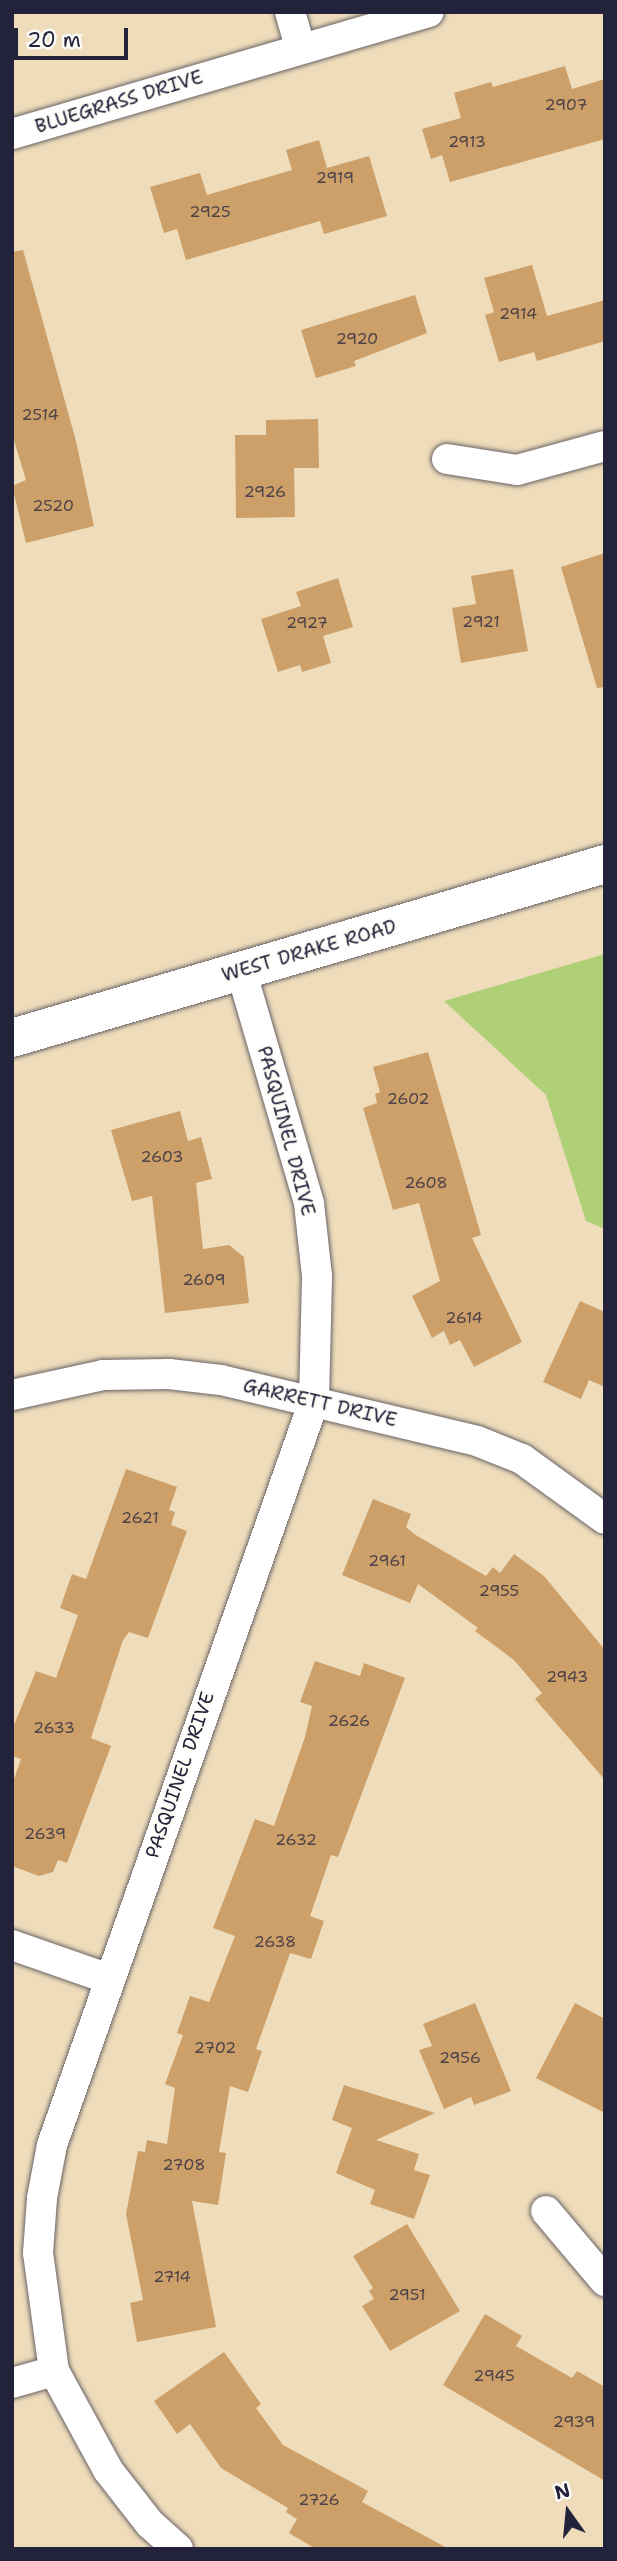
<!DOCTYPE html>
<style>
body{margin:0}
#map{position:relative;width:617px;height:2561px;overflow:hidden;background:#eedcba;font-family:"Shantell Sans",sans-serif}
div>[style]{position:absolute}
.green>*{inset:0;background:#b0d077}
.building>*{inset:0;background:#cda06a}
.roads{filter:drop-shadow(0 0 2px #696367) drop-shadow(0 0 2px #696367)}
.street>*{height:30px;margin:-15px;padding:0 15px;transform-origin:15px;border-radius:15px;background:#fff}
.primary>*{height:38px;margin:-19px;padding:0 19px;transform-origin:19px;border-radius:19px;background:#fff}
span{translate:-50% -50%;white-space:nowrap;text-align:center;line-height:1.15;-webkit-text-stroke:5px #fdfcf7;paint-order:stroke}
.number-label{font-size:16px;color:#4d4247}
.number-label span{-webkit-text-stroke-width:0}
.street-label{font-size:19px;color:#22223b}
.frame{position:absolute;inset:0;border:14px solid #22223b;pointer-events:none}
.north{position:absolute;left:533px;top:2477px;width:70px;height:70px;-webkit-text-stroke:5px #fdfcf7;paint-order:stroke;rotate:345deg;font-size:19px;font-weight:700;line-height:28px;text-align:center;color:#22223b}
.north::after{content:'';display:block;margin:auto;width:24px;height:32px;background:#22223b;clip-path:polygon(50% 0,100% 100%,50% 72%,0 100%)}
.scale{position:absolute;left:14px;top:28px;width:114px;height:32px;box-sizing:border-box;border:4px solid #22223b;border-top:0;padding-left:9px;font-size:21px;line-height:24px;white-space:nowrap;color:#22223b;-webkit-text-stroke:5px #fdfcf7;paint-order:stroke}
</style>
<div id="map">
<div class="green">
<div style="clip-path:polygon(605px 954px,605px 1229px,586px 1221px,546px 1095px,444px 1001px)"></div>
</div>
<div class="building">
<div style="clip-path:polygon(565px 66px,572px 89px,605px 79px,605px 139px,450px 182px,442px 155px,431px 159px,422px 129px,461px 118px,454px 93px,491px 82px,493px 87px)"></div>
<div style="clip-path:polygon(319px 140px,327px 168px,369px 156px,387px 216px,324px 234px,320px 221px,186px 260px,177px 229px,164px 233px,150px 187px,200px 173px,207px 195px,292px 170px,286px 150px)"></div>
<div style="clip-path:polygon(23px 250px,76px 441px,94px 526px,26px 543px,12px 486px,26px 480px,12px 434px,12px 252px)"></div>
<div style="clip-path:polygon(532px 265px,547px 316px,605px 300px,605px 341px,537px 361px,534px 352px,499px 362px,485px 315px,494px 312px,484px 278px)"></div>
<div style="clip-path:polygon(415px 295px,427px 333px,354px 361px,356px 366px,316px 378px,301px 330px)"></div>
<div style="clip-path:polygon(318px 419px,319px 468px,294px 468px,295px 517px,236px 518px,235px 435px,266px 435px,266px 420px)"></div>
<div style="clip-path:polygon(605px 553px,605px 687px,597px 688px,561px 567px)"></div>
<div style="clip-path:polygon(513px 569px,528px 651px,461px 663px,452px 608px,476px 604px,471px 576px)"></div>
<div style="clip-path:polygon(338px 578px,353px 627px,323px 636px,331px 663px,302px 672px,300px 665px,278px 672px,261px 619px,301px 606px,296px 592px)"></div>
<div style="clip-path:polygon(428px 1052px,481px 1235px,472px 1238px,522px 1342px,474px 1367px,460px 1340px,450px 1345px,444px 1331px,432px 1338px,412px 1296px,440px 1281px,419px 1203px,393px 1210px,363px 1108px,377px 1103px,375px 1094px,380px 1092px,373px 1067px)"></div>
<div style="clip-path:polygon(180px 1111px,188px 1141px,201px 1137px,212px 1179px,196px 1183px,203px 1249px,229px 1245px,244px 1257px,249px 1303px,165px 1313px,152px 1196px,132px 1201px,111px 1130px)"></div>
<div style="clip-path:polygon(580px 1301px,605px 1312px,605px 1387px,589px 1380px,581px 1399px,543px 1382px)"></div>
<div style="clip-path:polygon(126px 1469px,177px 1487px,169px 1510px,175px 1512px,171px 1525px,187px 1531px,148px 1638px,129px 1632px,123px 1640px,91px 1738px,111px 1746px,67px 1863px,58px 1860px,53px 1872px,39px 1876px,12px 1866px,12px 1785px,21px 1759px,12px 1756px,12px 1730px,36px 1671px,56px 1678px,78px 1615px,60px 1608px,72px 1574px,86px 1579px)"></div>
<div style="clip-path:polygon(373px 1499px,411px 1514px,406px 1527px,414px 1534px,486px 1576px,493px 1567px,500px 1573px,514px 1554px,544px 1576px,605px 1650px,605px 1780px,535px 1699px,542px 1693px,514px 1660px,475px 1631px,478px 1628px,418px 1584px,410px 1603px,342px 1575px)"></div>
<div style="clip-path:polygon(315px 1661px,360px 1676px,364px 1663px,405px 1678px,338px 1857px,331px 1855px,310px 1916px,324px 1921px,311px 1959px,290px 1953px,256px 2049px,262px 2051px,248px 2092px,230px 2086px,219px 2152px,226px 2153px,218px 2205px,192px 2201px,216px 2327px,137px 2342px,130px 2303px,143px 2300px,126px 2214px,138px 2151px,145px 2152px,147px 2140px,167px 2144px,175px 2088px,165px 2084px,183px 2035px,177px 2033px,190px 1996px,209px 2002px,235px 1936px,213px 1928px,255px 1819px,274px 1826px,305px 1737px,312px 1706px,300px 1702px)"></div>
<div style="clip-path:polygon(475px 2003px,511px 2091px,474px 2105px,471px 2097px,444px 2109px,419px 2050px,432px 2046px,423px 2024px)"></div>
<div style="clip-path:polygon(575px 2003px,605px 2019px,605px 2113px,536px 2078px)"></div>
<div style="clip-path:polygon(344px 2085px,435px 2113px,376px 2140px,419px 2154px,414px 2170px,430px 2175px,414px 2219px,370px 2204px,375px 2190px,336px 2173px,352px 2128px,332px 2120px)"></div>
<div style="clip-path:polygon(407px 2224px,460px 2311px,390px 2351px,362px 2306px,374px 2299px,369px 2291px,373px 2288px,353px 2256px)"></div>
<div style="clip-path:polygon(485px 2314px,522px 2336px,516px 2346px,572px 2378px,577px 2371px,605px 2387px,605px 2481px,443px 2385px)"></div>
<div style="clip-path:polygon(224px 2352px,261px 2404px,256px 2408px,283px 2445px,368px 2491px,362px 2502px,449px 2549px,316px 2549px,289px 2533px,297px 2519px,286px 2512px,288px 2508px,221px 2468px,190px 2424px,177px 2434px,154px 2401px)"></div>
</div>
<div class="roads">
<div class="street">
<div style="left:290px;top:12px;width:36px;rotate:74deg"></div>
<div style="left:12px;top:134px;width:434px;rotate:-16.3deg"></div>
<div style="left:447px;top:459px;width:71px;rotate:8.9deg"></div>
<div style="left:517px;top:470px;width:91px;rotate:-15.3deg"></div>
<div style="left:12px;top:1395px;width:93px;rotate:-12.4deg"></div>
<div style="left:103px;top:1375px;width:66px;rotate:-0.9deg"></div>
<div style="left:169px;top:1374px;width:52px;rotate:6.6deg"></div>
<div style="left:221px;top:1380px;width:263px;rotate:13.4deg"></div>
<div style="left:477px;top:1441px;width:48px;rotate:21.8deg"></div>
<div style="left:522px;top:1459px;width:102px;rotate:35.9deg"></div>
<div style="left:12px;top:1945px;width:103px;rotate:19.3deg"></div>
<div style="left:546px;top:2211px;width:92px;rotate:49.9deg"></div>
<div style="left:12px;top:2383px;width:44px;rotate:-15.9deg"></div>
<div style="left:178px;top:2549px;width:38px;rotate:-138deg"></div>
<div style="left:150px;top:2524px;width:68px;rotate:-127.9deg"></div>
<div style="left:108px;top:2470px;width:113px;rotate:-118.6deg"></div>
<div style="left:54px;top:2371px;width:119px;rotate:-97.7deg"></div>
<div style="left:38px;top:2253px;width:55px;rotate:-85.8deg"></div>
<div style="left:42px;top:2198px;width:54px;rotate:-79.3deg"></div>
<div style="left:52px;top:2145px;width:789px;rotate:-70.6deg"></div>
<div style="left:314px;top:1401px;width:125px;rotate:-88.6deg"></div>
<div style="left:317px;top:1276px;width:73px;rotate:-96.3deg"></div>
<div style="left:309px;top:1203px;width:242px;rotate:-106.3deg"></div>
</div>
<div class="primary">
<div style="left:12px;top:1038px;width:618px;rotate:-16.35deg"></div>
</div>
</div>
<div class="number-label">
<span style="left:566px;top:105px">2907</span>
<span style="left:467px;top:142px">2913</span>
<span style="left:335px;top:178px">2919</span>
<span style="left:210px;top:212px">2925</span>
<span style="left:518px;top:314px">2914</span>
<span style="left:357px;top:339px">2920</span>
<span style="left:40px;top:415px">2514</span>
<span style="left:265px;top:492px">2926</span>
<span style="left:53px;top:506px">2520</span>
<span style="left:481px;top:622px">2921</span>
<span style="left:307px;top:623px">2927</span>
<span style="left:408px;top:1099px">2602</span>
<span style="left:162px;top:1157px">2603</span>
<span style="left:426px;top:1183px">2608</span>
<span style="left:204px;top:1280px">2609</span>
<span style="left:464px;top:1318px">2614</span>
<span style="left:140px;top:1518px">2621</span>
<span style="left:387px;top:1561px">2961</span>
<span style="left:499px;top:1591px">2955</span>
<span style="left:567px;top:1677px">2943</span>
<span style="left:349px;top:1721px">2626</span>
<span style="left:54px;top:1728px">2633</span>
<span style="left:45px;top:1834px">2639</span>
<span style="left:296px;top:1840px">2632</span>
<span style="left:275px;top:1942px">2638</span>
<span style="left:215px;top:2048px">2702</span>
<span style="left:460px;top:2058px">2956</span>
<span style="left:184px;top:2165px">2708</span>
<span style="left:172px;top:2277px">2714</span>
<span style="left:407px;top:2295px">2951</span>
<span style="left:494px;top:2376px">2945</span>
<span style="left:574px;top:2422px">2939</span>
<span style="left:319px;top:2500px">2726</span>
</div>
<div class="street-label">
<span style="left:119px;top:102px;rotate:-17deg">BLUEGRASS DRIVE</span>
<span style="left:309px;top:951px;rotate:-16deg">WEST DRAKE ROAD</span>
<span style="left:286px;top:1131px;rotate:75deg">PASQUINEL DRIVE</span>
<span style="left:320px;top:1403px;rotate:13deg">GARRETT DRIVE</span>
<span style="left:180px;top:1775px;rotate:-71deg">PASQUINEL DRIVE</span>
</div>
<div class="frame"></div>
<div class="north">N</div>
<div class="scale">20 m</div>
</div>
